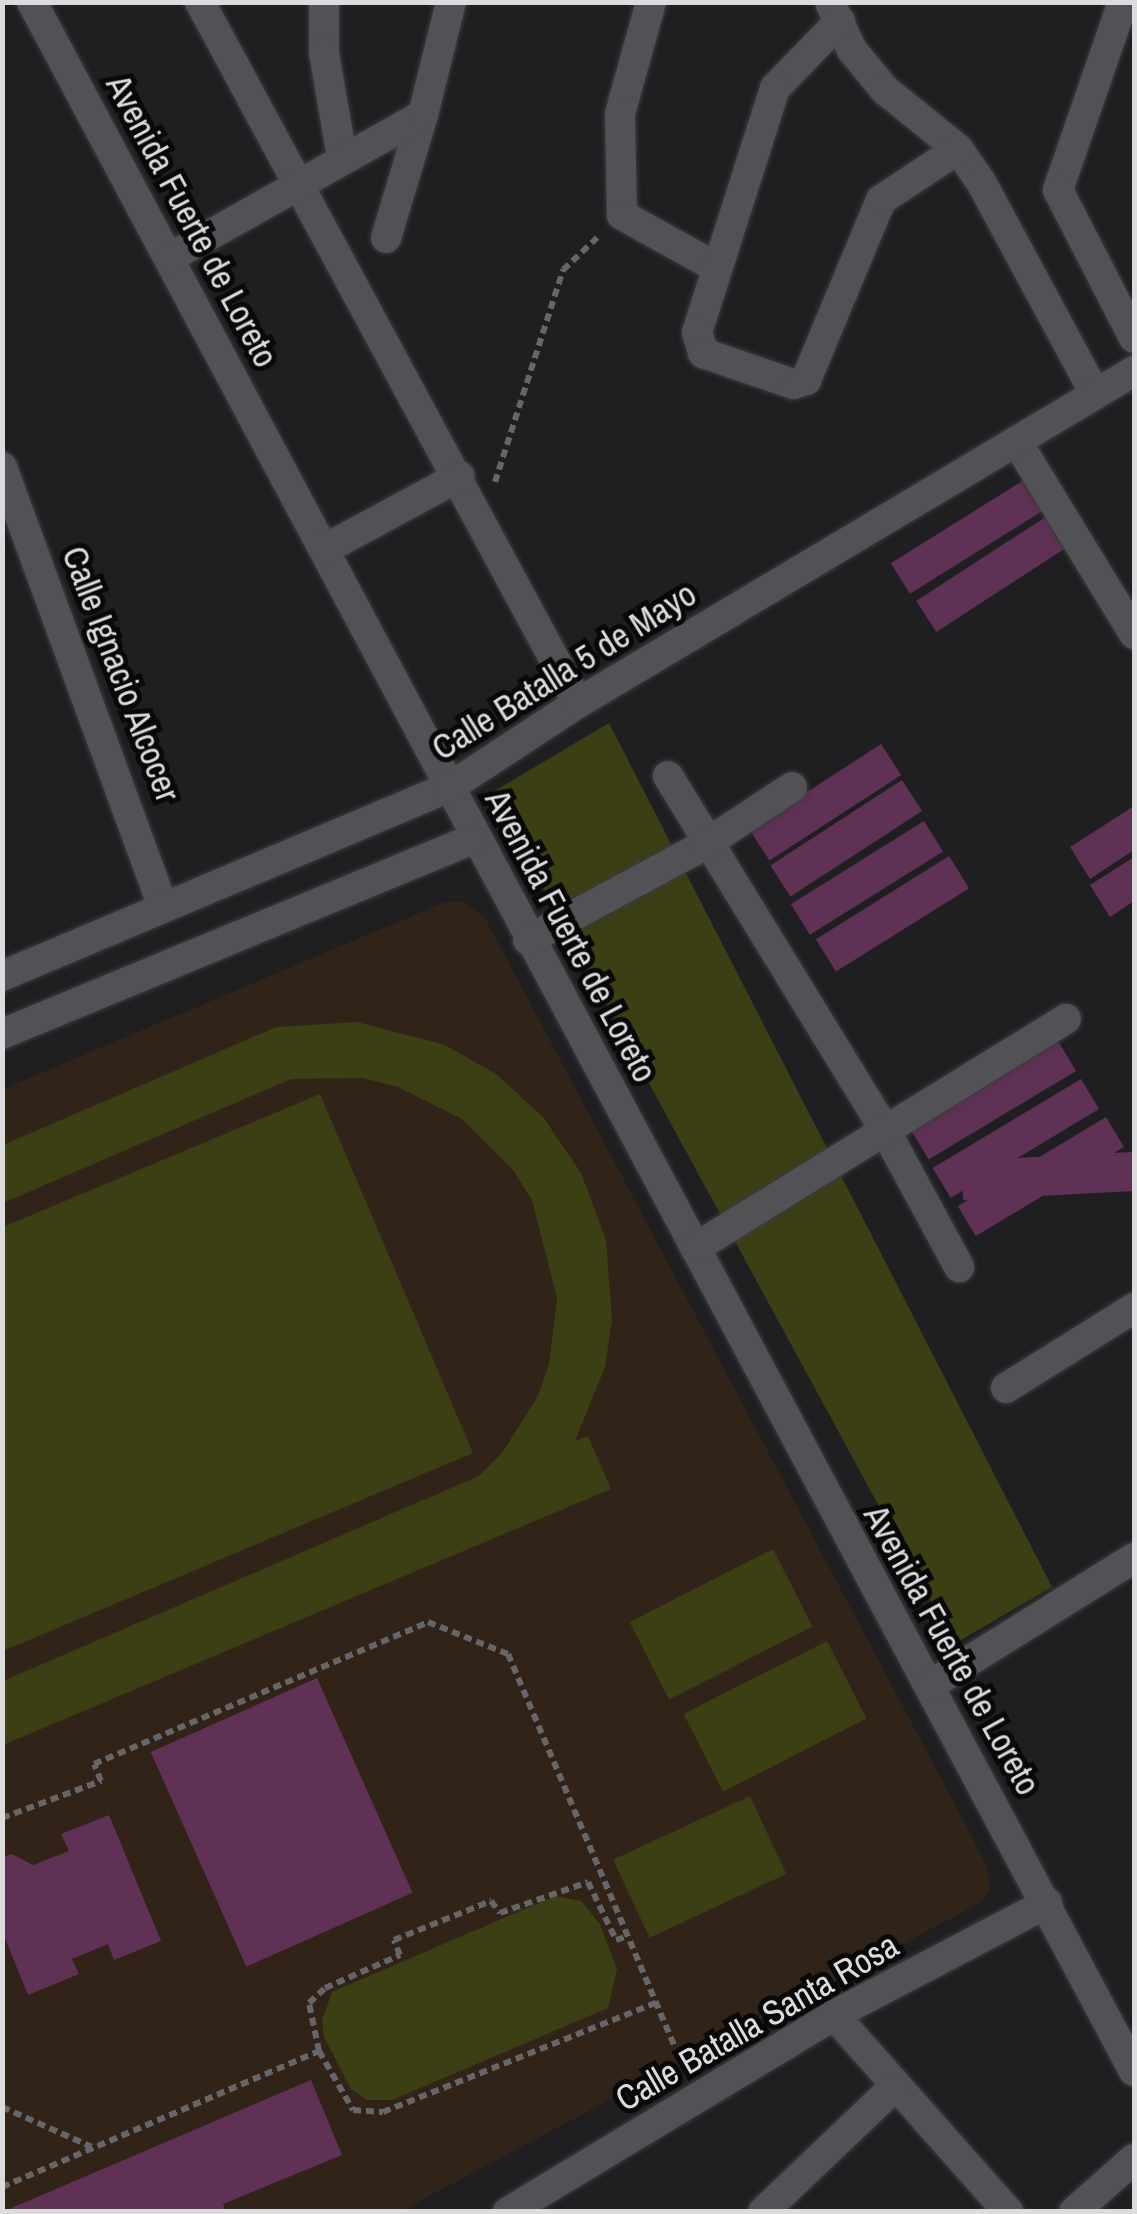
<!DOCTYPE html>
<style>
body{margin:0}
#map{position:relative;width:1137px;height:2214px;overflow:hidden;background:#1f1f22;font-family:"Archivo Narrow",sans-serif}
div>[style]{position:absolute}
.education>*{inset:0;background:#312317}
.green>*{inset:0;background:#3c3f14;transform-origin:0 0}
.building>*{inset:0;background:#5f3154;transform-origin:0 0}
.path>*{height:6px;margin-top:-3px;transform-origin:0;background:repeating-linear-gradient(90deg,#666568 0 8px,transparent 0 13px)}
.roads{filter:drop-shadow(0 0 2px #3c3b3e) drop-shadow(0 0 2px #3c3b3e)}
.minor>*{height:30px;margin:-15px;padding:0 15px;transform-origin:15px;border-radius:15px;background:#525155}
span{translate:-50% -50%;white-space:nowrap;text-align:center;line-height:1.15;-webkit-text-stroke:10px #09090a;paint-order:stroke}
.street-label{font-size:35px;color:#dcdbde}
.frame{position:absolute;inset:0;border:5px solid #dcdbde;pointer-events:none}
</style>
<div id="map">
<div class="education">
<div style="clip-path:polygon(462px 901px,483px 915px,501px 948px,969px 1831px,988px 1869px,990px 1890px,980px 1903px,401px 2211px,3px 2212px,3px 1089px,445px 902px)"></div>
</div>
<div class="green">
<div style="clip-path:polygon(609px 723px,1052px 1587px,954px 1644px,491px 793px)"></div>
<div style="clip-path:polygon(357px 1022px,445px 1045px,496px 1074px,543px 1117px,581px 1173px,606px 1240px,612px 1320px,605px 1367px,575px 1441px,588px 1436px,611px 1489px,3px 1745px,3px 1681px,479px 1476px,502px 1453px,538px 1396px,549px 1364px,557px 1298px,532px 1200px,513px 1170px,462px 1119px,398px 1087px,363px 1078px,291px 1079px,3px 1203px,3px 1145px,276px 1027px)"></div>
<div style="clip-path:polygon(320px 1094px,473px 1453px,3px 1651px,3px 1227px)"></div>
<div style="left:773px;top:1549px;width:87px;height:161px;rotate:63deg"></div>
<div style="left:827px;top:1641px;width:87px;height:161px;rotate:63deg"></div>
<div style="left:750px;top:1796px;width:86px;height:151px;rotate:65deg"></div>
<div style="clip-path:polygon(555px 1896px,581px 1901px,600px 1924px,617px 1969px,608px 2008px,392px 2100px,367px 2100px,351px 2089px,324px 2037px,322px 2020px,332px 1992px)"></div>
</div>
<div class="building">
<div style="left:1024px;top:480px;width:36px;height:157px;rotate:58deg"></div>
<div style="left:1047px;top:516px;width:37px;height:156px;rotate:57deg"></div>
<div style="left:881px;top:744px;width:37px;height:157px;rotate:57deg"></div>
<div style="left:902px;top:780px;width:37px;height:157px;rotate:57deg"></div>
<div style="clip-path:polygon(1134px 806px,1134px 850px,1090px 879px,1070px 847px)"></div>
<div style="left:924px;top:821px;width:36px;height:157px;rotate:58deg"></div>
<div style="left:949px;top:856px;width:38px;height:157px;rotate:58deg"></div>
<div style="clip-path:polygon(1134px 857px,1134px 901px,1110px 917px,1090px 885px)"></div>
<div style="left:1058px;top:1041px;width:35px;height:172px;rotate:59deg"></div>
<div style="left:1081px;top:1079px;width:35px;height:173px;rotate:59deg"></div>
<div style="left:1106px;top:1117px;width:35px;height:173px;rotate:59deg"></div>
<div style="left:1132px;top:1152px;width:39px;height:171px;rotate:87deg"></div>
<div style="left:317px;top:1678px;width:235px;height:182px;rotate:66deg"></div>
<div style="clip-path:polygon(109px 1815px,161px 1941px,114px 1960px,108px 1944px,72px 1959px,79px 1974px,28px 1995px,2px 1931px,2px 1857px,12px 1854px,33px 1865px,69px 1851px,61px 1834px)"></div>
<div style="clip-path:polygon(311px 2080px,342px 2155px,223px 2204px,226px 2212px,2px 2212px)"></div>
</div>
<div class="path">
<div style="left:495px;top:482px;width:223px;rotate:-72.2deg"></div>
<div style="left:563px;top:270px;width:50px;rotate:-43.4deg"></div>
<div style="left:2px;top:1818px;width:106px;rotate:-20.5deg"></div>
<div style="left:101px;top:1781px;width:18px;rotate:-112deg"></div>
<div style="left:94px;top:1764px;width:363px;rotate:-23deg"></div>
<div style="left:428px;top:1622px;width:86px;rotate:21.8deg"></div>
<div style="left:508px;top:1654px;width:443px;rotate:67deg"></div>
<div style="left:319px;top:2051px;width:49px;rotate:-101.8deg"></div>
<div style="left:309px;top:2003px;width:22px;rotate:-43deg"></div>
<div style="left:325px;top:1988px;width:82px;rotate:-23.7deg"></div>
<div style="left:400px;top:1955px;width:16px;rotate:-112deg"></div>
<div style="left:394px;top:1940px;width:105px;rotate:-21.9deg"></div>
<div style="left:491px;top:1901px;width:15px;rotate:53deg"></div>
<div style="left:500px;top:1913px;width:93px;rotate:-19.4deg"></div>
<div style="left:588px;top:1882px;width:64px;rotate:64.2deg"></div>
<div style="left:616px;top:1940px;width:13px;rotate:-18deg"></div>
<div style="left:2px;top:2107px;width:98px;rotate:24deg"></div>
<div style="left:2px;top:2187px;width:345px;rotate:-23.2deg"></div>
<div style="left:319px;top:2051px;width:68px;rotate:60deg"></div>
<div style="left:353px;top:2110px;width:30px;rotate:4deg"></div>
<div style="left:383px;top:2112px;width:294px;rotate:-21.8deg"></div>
</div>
<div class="roads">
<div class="minor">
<div style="left:32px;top:2px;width:2344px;rotate:61.96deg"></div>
<div style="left:200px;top:2px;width:796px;rotate:61.67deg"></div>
<div style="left:324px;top:2px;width:51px;rotate:90deg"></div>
<div style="left:324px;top:53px;width:106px;rotate:80.2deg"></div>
<div style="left:651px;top:2px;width:116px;rotate:105.5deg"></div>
<div style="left:620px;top:114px;width:101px;rotate:88.9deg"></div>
<div style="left:622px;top:215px;width:107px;rotate:29deg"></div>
<div style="left:1123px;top:2px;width:199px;rotate:109.1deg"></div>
<div style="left:1058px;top:190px;width:166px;rotate:62.8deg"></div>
<div style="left:831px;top:5px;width:50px;rotate:65deg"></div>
<div style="left:852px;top:50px;width:52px;rotate:50.5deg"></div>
<div style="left:885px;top:90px;width:94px;rotate:38.9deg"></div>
<div style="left:958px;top:149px;width:40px;rotate:55.1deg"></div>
<div style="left:981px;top:182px;width:241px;rotate:61.7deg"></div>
<div style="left:840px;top:21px;width:93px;rotate:134.1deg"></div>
<div style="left:775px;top:88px;width:256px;rotate:107.7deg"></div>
<div style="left:697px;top:332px;width:22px;rotate:74deg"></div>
<div style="left:703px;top:353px;width:95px;rotate:19deg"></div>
<div style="left:793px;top:384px;width:14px;rotate:-17deg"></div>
<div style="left:806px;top:380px;width:195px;rotate:-67.4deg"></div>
<div style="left:881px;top:200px;width:92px;rotate:-33.5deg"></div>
<div style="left:386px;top:238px;width:128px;rotate:-73.3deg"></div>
<div style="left:169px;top:258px;width:291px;rotate:-29.4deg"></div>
<div style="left:423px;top:115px;width:116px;rotate:-76.1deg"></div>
<div style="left:1017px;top:442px;width:225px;rotate:58.6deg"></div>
<div style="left:2px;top:467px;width:469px;rotate:69.9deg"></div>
<div style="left:325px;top:549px;width:153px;rotate:-28.4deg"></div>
<div style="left:668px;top:776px;width:415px;rotate:58.5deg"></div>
<div style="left:885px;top:1130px;width:156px;rotate:61.6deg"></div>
<div style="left:528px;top:940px;width:202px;rotate:-28.3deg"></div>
<div style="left:706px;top:844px;width:103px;rotate:-33.5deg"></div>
<div style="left:2px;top:976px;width:486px;rotate:-22.9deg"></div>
<div style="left:450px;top:787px;width:153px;rotate:-33.3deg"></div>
<div style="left:578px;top:703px;width:648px;rotate:-30.84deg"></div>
<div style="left:2px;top:1034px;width:510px;rotate:-22.49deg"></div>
<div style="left:695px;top:1248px;width:436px;rotate:-31.7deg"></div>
<div style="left:1006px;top:1388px;width:151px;rotate:-32deg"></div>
<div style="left:929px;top:1686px;width:242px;rotate:-32deg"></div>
<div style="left:834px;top:2015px;width:263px;rotate:48.5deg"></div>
<div style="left:508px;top:2212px;width:381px;rotate:-31.1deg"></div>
<div style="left:834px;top:2015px;width:241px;rotate:-27.7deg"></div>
<div style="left:763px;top:2212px;width:180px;rotate:-43.6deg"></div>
<div style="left:1074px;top:2212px;width:80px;rotate:-41.5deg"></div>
</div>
</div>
<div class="street-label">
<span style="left:192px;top:221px;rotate:62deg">Avenida Fuerte de Loreto</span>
<span style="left:564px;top:671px;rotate:-32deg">Calle Batalla 5 de Mayo</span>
<span style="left:121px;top:674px;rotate:69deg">Calle Ignacio Alcocer</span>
<span style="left:571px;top:936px;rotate:62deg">Avenida Fuerte de Loreto</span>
<span style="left:952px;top:1650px;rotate:61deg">Avenida Fuerte de Loreto</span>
<span style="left:757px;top:2022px;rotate:-30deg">Calle Batalla Santa Rosa</span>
</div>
<div class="frame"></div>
</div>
